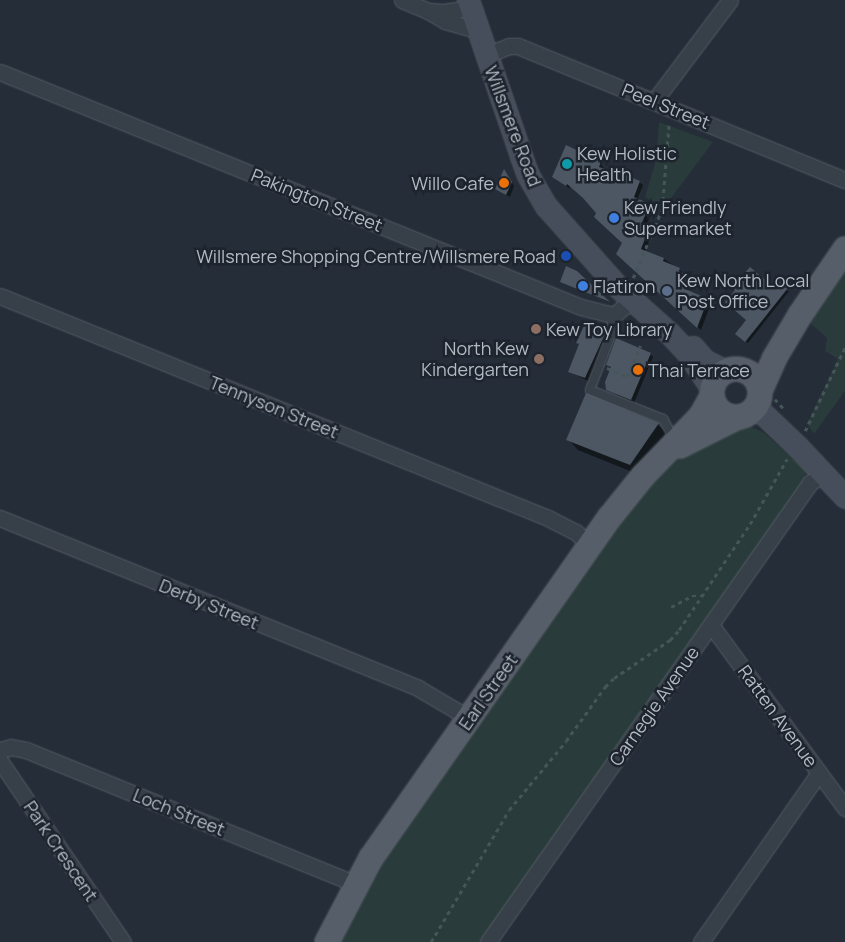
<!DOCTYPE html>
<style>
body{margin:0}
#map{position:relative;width:845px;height:942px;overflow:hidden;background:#242d38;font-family:Manrope,sans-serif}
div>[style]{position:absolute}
.green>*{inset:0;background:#293b3b}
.shadow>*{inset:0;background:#0007}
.building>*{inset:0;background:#4c5763}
.path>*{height:2.5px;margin-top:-1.25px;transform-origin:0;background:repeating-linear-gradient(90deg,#465658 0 4px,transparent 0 8px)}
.roads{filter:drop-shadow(0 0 1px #565d66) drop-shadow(0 0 1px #565d66)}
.lane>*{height:8px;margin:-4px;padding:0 4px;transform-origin:4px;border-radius:4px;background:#373f49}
.street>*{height:15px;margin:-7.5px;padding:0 7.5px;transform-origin:7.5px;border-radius:7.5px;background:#373f49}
.secondary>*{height:21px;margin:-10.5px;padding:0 10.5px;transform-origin:10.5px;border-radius:10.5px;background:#464e5b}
.primary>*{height:24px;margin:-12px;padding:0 12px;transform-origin:12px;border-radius:12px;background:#565e69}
.primary>.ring{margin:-12px;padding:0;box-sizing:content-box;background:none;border:24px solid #565e69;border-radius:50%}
.dots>*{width:14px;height:14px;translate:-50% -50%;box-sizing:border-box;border:2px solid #1d242d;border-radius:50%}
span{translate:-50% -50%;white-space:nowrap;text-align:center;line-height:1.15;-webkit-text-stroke:5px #1d242d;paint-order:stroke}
.street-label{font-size:18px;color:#b3bac4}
.poi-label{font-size:18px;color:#b3bac4}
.left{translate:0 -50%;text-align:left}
.right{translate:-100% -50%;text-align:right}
</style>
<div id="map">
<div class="green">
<div style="clip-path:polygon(659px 122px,713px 142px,663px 209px,645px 197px,656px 160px)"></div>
<div style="clip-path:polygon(845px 272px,845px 391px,814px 434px,807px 424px,838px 359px,825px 351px,827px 338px,809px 322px)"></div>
<div style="clip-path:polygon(742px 426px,749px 426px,763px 432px,804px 469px,806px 472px,804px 482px,481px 942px,337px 942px,365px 885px,624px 512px,675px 459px,696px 445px)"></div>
</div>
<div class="shadow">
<div style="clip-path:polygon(600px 163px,608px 174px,606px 176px,621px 182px,639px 182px,643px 185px,637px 200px,653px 209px,645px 228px,652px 233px,645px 252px,664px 259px,679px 269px,691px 280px,686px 291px,711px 303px,701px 330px,618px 254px,623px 243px,586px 199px,571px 186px,569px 188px,553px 177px)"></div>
<div style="clip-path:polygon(507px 174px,514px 186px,510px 197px,497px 189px)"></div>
<div style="clip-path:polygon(576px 272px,609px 302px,561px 281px)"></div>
<div style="clip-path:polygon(773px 287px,789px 291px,748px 343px,738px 335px)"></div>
<div style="clip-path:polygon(585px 327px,608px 338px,588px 381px,569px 371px,580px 345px,577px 343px)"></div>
<div style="clip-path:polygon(650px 354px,653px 357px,634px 403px,607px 390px,612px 368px,607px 364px)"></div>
<div style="clip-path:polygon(586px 395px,658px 425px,669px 435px,640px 475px,578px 450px,568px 439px)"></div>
</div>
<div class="building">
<div style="clip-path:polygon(566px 145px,601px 162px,599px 167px,605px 169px,603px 173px,620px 180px,623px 174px,640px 181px,634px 197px,650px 204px,641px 225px,649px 229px,641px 249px,664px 258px,663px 261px,680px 268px,679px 271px,688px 275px,683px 288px,708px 299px,697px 328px,616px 254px,622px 243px,594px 217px,596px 213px,583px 198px,567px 184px,566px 186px,552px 177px)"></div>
<div style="clip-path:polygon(504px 169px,512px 182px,506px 195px,495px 189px)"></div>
<div style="clip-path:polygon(566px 266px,577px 271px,610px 302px,560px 282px)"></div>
<div style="clip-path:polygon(750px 267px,772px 286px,777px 280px,788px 288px,745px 342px,735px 334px,746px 320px,725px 302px,735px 290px,733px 287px)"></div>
<div style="clip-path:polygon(584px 326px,605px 334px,585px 378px,568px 372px,579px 344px,576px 343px)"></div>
<div style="clip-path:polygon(616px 338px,651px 353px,631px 400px,606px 390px,605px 382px,611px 367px,606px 365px)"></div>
<div style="clip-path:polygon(586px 393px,659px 423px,630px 465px,566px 440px)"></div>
</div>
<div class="path">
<div style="left:633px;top:278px;width:75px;rotate:-67.2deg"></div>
<div style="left:662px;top:209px;width:87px;rotate:-85.4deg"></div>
<div style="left:607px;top:368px;width:22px;rotate:24deg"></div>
<div style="left:627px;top:377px;width:34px;rotate:-67deg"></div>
<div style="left:775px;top:399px;width:12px;rotate:48deg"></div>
<div style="left:805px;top:431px;width:93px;rotate:-64.5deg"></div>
<div style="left:671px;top:607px;width:24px;rotate:-28deg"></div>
<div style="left:692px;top:596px;width:11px"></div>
<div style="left:431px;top:942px;width:153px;rotate:-59.4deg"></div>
<div style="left:509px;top:810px;width:89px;rotate:-50.4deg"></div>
<div style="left:566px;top:741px;width:67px;rotate:-54.2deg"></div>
<div style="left:605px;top:687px;width:13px;rotate:-45deg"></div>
<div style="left:614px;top:678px;width:68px;rotate:-34.2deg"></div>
<div style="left:670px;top:640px;width:13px;rotate:-48deg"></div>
<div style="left:679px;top:630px;width:128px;rotate:-56.2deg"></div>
<div style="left:750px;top:524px;width:75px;rotate:-60.4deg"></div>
</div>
<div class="roads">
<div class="lane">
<div style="left:612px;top:315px;width:20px;rotate:93deg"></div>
<div style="left:611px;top:335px;width:59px;rotate:110.9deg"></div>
<div style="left:590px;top:390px;width:79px;rotate:21.7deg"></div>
<div style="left:663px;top:419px;width:23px;rotate:61deg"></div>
</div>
<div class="street">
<div style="left:402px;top:0;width:28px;rotate:23deg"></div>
<div style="left:428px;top:11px;width:20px;rotate:30deg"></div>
<div style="left:445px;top:21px;width:35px;rotate:16deg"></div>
<div style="left:429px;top:11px;width:14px;rotate:4deg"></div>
<div style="left:443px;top:12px;width:28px;rotate:-8deg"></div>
<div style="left:486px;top:55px;width:25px;rotate:-21deg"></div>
<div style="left:509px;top:46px;width:9px"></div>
<div style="left:518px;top:46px;width:353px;rotate:22.3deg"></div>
<div style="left:0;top:72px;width:627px;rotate:22.02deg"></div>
<div style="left:581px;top:307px;width:34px;rotate:14deg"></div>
<div style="left:614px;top:315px;width:23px;rotate:-40deg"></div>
<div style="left:654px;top:101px;width:126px;rotate:-53deg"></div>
<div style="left:0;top:296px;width:591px;rotate:22.05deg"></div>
<div style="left:548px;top:518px;width:31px;rotate:27deg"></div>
<div style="left:576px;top:532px;width:20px;rotate:45deg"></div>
<div style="left:0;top:518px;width:451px;rotate:22.1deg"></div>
<div style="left:418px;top:688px;width:59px;rotate:30.5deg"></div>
<div style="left:711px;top:625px;width:227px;rotate:53.8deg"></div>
<div style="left:0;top:750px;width:11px;rotate:-15deg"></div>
<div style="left:11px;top:747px;width:15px;rotate:11deg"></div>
<div style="left:26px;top:750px;width:356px;rotate:22.1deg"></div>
<div style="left:0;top:761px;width:219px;rotate:55.8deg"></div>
<div style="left:488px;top:942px;width:561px;rotate:-54.95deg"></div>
<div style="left:810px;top:483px;width:16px;rotate:-38deg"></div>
<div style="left:701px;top:942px;width:206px;rotate:-55.1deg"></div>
</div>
<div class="secondary">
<div style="left:468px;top:0;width:165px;rotate:71.2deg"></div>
<div style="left:521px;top:156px;width:20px;rotate:70deg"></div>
<div style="left:528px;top:175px;width:36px;rotate:60deg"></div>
<div style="left:546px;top:206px;width:110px;rotate:48.3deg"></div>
<div style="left:619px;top:288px;width:69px;rotate:42deg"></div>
<div style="left:670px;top:334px;width:25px;rotate:47deg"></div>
<div style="left:687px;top:352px;width:45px;rotate:56deg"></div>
<div style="left:693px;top:347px;width:17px;rotate:50deg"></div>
<div style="left:704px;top:360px;width:25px;rotate:27deg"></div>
<div style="left:756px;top:407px;width:57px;rotate:43.6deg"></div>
<div style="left:797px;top:446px;width:70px;rotate:46.7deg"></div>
</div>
<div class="primary">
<div class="ring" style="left:712px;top:369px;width:24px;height:24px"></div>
<div style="left:760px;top:391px;width:35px;rotate:-66deg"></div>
<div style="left:774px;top:359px;width:51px;rotate:-59.4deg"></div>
<div style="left:800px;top:315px;width:80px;rotate:-55.7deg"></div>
<div style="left:680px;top:446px;width:63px;rotate:-26.6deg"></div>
<div style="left:327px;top:942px;width:95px;rotate:-62.4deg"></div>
<div style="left:371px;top:858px;width:416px;rotate:-55deg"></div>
<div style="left:610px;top:517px;width:53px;rotate:-51.2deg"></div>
<div style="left:643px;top:476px;width:83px;rotate:-46deg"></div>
<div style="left:701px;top:416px;width:21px;rotate:-61deg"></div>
</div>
</div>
<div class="dots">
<div style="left:567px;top:164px;background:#0f9aa8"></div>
<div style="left:504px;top:183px;background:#e8710a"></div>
<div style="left:614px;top:218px;background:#3f7fe0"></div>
<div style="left:566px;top:256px;background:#1a4fb4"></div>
<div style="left:583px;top:286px;background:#3f7fe0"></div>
<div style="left:667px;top:291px;background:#5c6f8a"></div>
<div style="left:536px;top:329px;background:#8d6e63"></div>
<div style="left:539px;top:359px;background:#8d6e63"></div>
<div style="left:638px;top:370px;background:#e8710a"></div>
</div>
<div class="street-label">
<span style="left:666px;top:106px;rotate:22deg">Peel Street</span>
<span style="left:513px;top:126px;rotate:69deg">Willsmere Road</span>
<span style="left:317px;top:200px;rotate:22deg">Pakington Street</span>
<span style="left:274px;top:407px;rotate:22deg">Tennyson Street</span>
<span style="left:209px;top:604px;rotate:22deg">Derby Street</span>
<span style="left:488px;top:692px;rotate:-55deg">Earl Street</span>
<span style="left:654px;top:706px;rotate:-55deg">Carnegie Avenue</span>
<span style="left:778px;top:716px;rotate:54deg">Ratten Avenue</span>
<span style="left:179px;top:812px;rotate:22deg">Loch Street</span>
<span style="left:61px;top:851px;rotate:56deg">Park Crescent</span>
</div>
<div class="poi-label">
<span class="left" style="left:577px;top:164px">Kew Holistic<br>Health</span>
<span class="right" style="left:494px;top:183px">Willo Cafe</span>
<span class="left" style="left:624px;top:218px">Kew Friendly<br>Supermarket</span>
<span class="right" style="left:556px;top:256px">Willsmere Shopping Centre/Willsmere Road</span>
<span class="left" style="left:677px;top:291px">Kew North Local<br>Post Office</span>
<span class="left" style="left:593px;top:286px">Flatiron</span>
<span class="left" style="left:546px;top:329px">Kew Toy Library</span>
<span class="right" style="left:529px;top:359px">North Kew<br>Kindergarten</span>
<span class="left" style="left:648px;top:370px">Thai Terrace</span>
</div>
</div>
